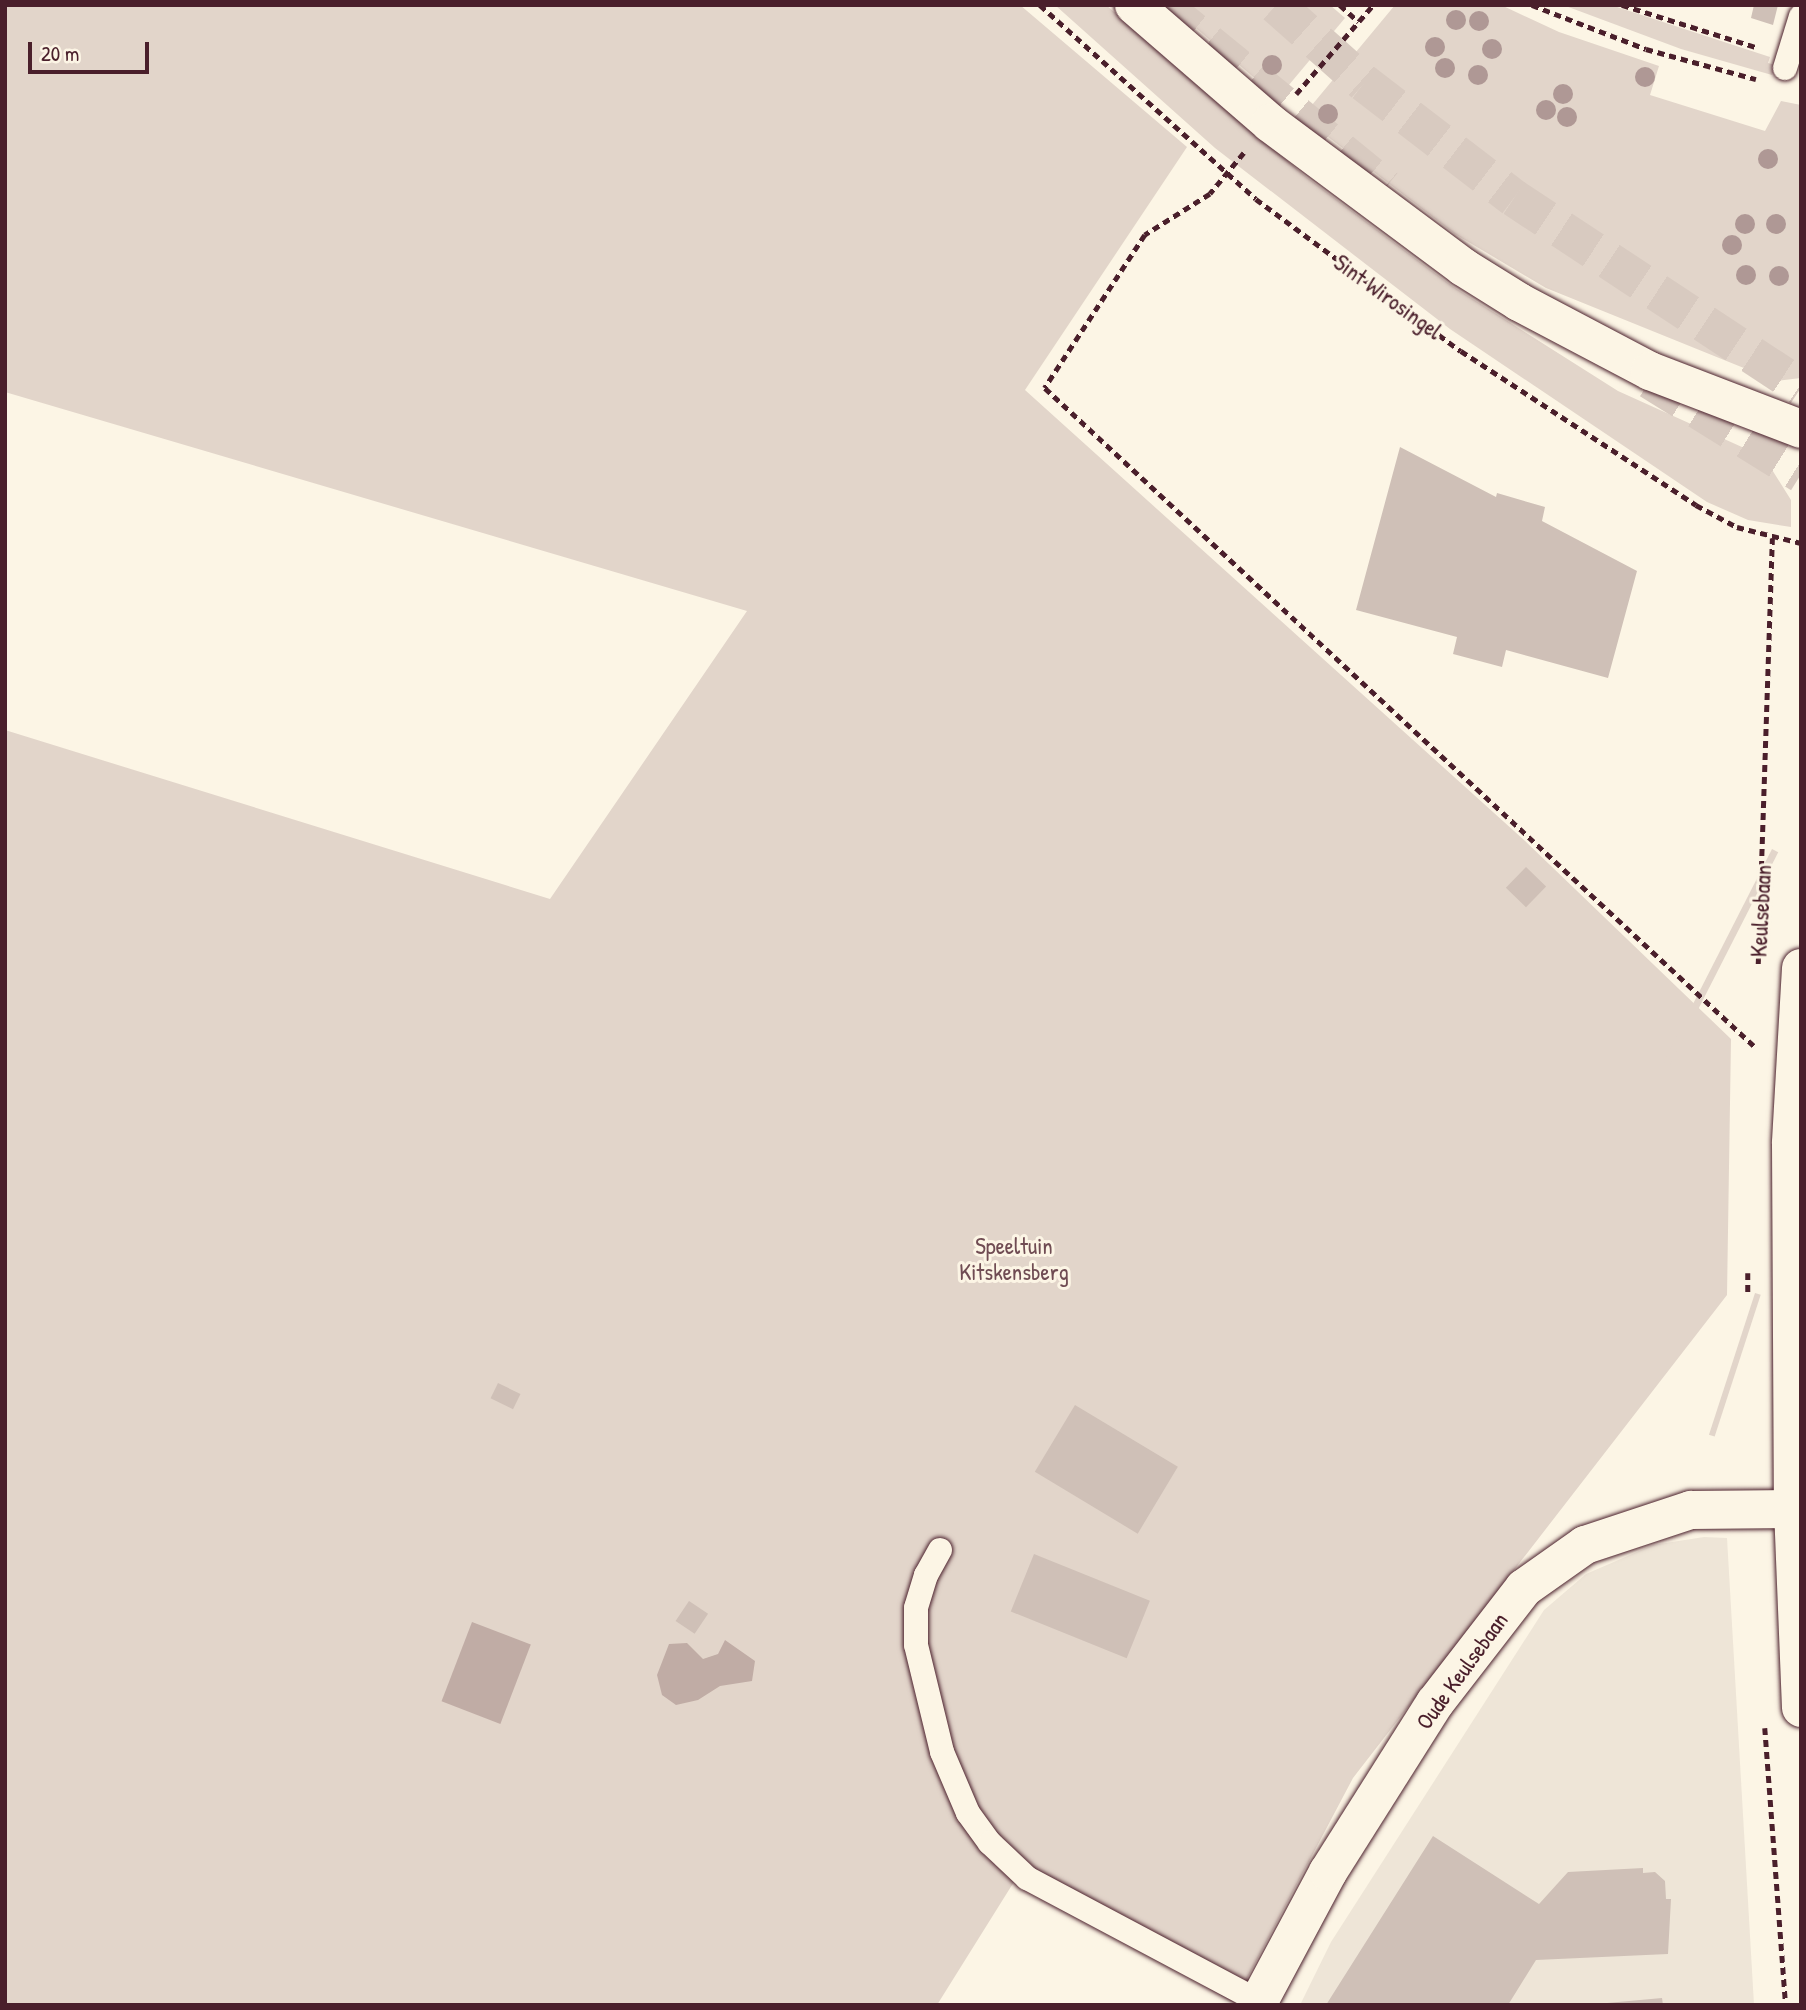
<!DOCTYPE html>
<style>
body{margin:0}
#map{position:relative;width:1806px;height:2010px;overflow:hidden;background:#fcf5e5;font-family:"Patrick Hand",sans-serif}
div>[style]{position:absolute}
.built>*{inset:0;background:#eee5d7}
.green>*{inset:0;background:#e2d5ca;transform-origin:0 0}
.water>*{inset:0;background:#c0aca5;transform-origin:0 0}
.building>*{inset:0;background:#cfc0b7;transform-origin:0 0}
.motorway-tunnel>*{height:38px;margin-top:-19px;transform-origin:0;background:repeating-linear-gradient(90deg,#d8cac0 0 38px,transparent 0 57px)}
.path>*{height:4.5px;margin-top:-2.25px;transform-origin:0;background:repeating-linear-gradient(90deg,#4a1f2b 0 7px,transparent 0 12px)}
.roads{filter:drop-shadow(0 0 2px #4a1f2b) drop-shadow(0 0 2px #4a1f2b)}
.service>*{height:24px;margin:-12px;padding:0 12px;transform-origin:12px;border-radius:12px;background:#fcf5e5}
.minor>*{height:38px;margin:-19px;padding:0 19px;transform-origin:19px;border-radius:19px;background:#fcf5e5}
.tertiary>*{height:38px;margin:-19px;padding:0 19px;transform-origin:19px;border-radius:19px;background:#fcf5e5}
.trees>*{width:20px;height:20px;margin:-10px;border-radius:50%;background:#af9895}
span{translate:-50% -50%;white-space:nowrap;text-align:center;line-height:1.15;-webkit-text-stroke:6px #fcf5e5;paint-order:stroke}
.street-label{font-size:23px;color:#4a1f2b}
.park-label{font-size:23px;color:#704c53}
.frame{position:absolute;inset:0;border:7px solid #4a1f2b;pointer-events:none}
.scale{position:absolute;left:28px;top:42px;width:121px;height:32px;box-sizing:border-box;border:4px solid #4a1f2b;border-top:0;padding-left:9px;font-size:21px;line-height:24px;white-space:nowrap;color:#4a1f2b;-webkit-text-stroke:5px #fcf5e5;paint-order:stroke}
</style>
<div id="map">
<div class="built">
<div style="clip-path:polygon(1704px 1537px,1727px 1538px,1754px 2005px,1300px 2005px,1331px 1942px,1544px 1610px,1586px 1574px,1653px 1545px)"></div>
</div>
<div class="green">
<div style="clip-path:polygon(5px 5px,1020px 5px,1187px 147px,1025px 390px,1524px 840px,1731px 1039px,1727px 1295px,1353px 1778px,1234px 2003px,1017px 1877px,937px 2005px,5px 2005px,5px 730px,550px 899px,747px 611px,5px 392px)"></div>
<div style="clip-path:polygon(1055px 5px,1106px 5px,1305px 176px,1452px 286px,1618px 391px,1764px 457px,1791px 500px,1791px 527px,1748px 520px,1707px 502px,1450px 329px,1215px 148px)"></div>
<div style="clip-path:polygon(1169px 5px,1330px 5px,1345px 18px,1278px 98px)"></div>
<div style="clip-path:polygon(1395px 5px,1501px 5px,1559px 32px,1659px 66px,1650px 95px,1765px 131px,1781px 101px,1801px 105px,1801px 378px,1776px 381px,1546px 288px,1455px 234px,1302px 117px)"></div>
<div style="clip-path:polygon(1563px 5px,1611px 5px,1770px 57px,1768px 63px,1776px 65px,1772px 75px,1681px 49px)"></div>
<div style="left:1772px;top:849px;width:7px;height:239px;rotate:27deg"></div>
<div style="left:1755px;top:1293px;width:6px;height:149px;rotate:18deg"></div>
</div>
<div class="water">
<div style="left:472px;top:1622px;width:63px;height:85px;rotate:21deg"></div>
<div style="clip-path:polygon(725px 1640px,755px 1661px,752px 1681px,720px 1686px,698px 1700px,676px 1705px,662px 1695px,657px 1675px,669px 1644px,687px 1643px,703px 1659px,718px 1654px)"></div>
</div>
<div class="building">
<div style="clip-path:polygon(1754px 5px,1778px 5px,1773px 25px,1751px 18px)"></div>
<div style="clip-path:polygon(1400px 447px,1496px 497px,1497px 493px,1545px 507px,1542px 521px,1637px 571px,1608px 678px,1506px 650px,1502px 667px,1453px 654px,1457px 637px,1356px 610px)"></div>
<div style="left:1526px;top:867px;width:28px;height:29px;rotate:44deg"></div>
<div style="left:498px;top:1383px;width:25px;height:17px;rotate:26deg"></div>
<div style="left:1075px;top:1405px;width:120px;height:78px;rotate:31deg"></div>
<div style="left:1034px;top:1554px;width:125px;height:62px;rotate:22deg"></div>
<div style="left:689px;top:1601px;width:23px;height:24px;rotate:34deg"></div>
<div style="clip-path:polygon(1433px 1836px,1539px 1904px,1568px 1872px,1643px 1868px,1643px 1873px,1655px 1872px,1665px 1881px,1666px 1899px,1671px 1899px,1668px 1954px,1536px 1960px,1508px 2005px,1326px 2005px)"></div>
<div style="clip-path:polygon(1662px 1998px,1663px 2005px,1607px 2005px,1607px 2003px)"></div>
</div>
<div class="motorway-tunnel">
<div style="left:1276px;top:5px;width:118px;rotate:41.6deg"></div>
<div style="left:1364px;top:83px;width:189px;rotate:37.5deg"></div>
<div style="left:1514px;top:198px;width:344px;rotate:33.4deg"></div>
<div style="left:1164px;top:7px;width:286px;rotate:39.2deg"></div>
<div style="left:1650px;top:380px;width:178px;rotate:31.9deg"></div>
</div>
<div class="path">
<div style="left:1040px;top:5px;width:290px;rotate:41.9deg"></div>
<div style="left:1256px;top:199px;width:255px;rotate:36.6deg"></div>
<div style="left:1461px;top:351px;width:281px;rotate:33.2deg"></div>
<div style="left:1696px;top:505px;width:47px;rotate:28.2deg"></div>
<div style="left:1737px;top:527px;width:66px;rotate:14deg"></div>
<div style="left:1340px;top:5px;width:25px;rotate:42deg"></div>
<div style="left:1532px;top:5px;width:122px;rotate:21.1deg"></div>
<div style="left:1646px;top:49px;width:114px;rotate:15.3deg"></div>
<div style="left:1622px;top:5px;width:143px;rotate:17.5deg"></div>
<div style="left:1296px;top:94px;width:118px;rotate:-49.1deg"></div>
<div style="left:1244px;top:153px;width:53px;rotate:129.7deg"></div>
<div style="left:1210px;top:194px;width:77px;rotate:147.8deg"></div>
<div style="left:1145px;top:235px;width:183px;rotate:123.2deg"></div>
<div style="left:1045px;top:388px;width:967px;rotate:42.86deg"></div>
<div style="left:1758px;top:964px;width:426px;rotate:-88.1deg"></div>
<div style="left:1748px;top:1273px;width:23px;rotate:90deg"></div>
<div style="left:1765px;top:1728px;width:278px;rotate:85.7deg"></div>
</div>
<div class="roads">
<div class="service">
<div style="left:1785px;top:68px;width:54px;rotate:-72.9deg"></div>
<div style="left:940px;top:1550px;width:29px;rotate:119deg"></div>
<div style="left:926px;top:1575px;width:34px;rotate:107deg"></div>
<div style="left:916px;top:1608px;width:37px;rotate:90deg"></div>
<div style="left:916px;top:1645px;width:110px;rotate:76.3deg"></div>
<div style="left:942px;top:1752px;width:66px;rotate:66.9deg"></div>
<div style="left:968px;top:1813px;width:37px;rotate:54deg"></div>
<div style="left:990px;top:1843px;width:51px;rotate:43.4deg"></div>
<div style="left:1027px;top:1878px;width:262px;rotate:28deg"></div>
</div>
<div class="minor">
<div style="left:1257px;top:2005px;width:151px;rotate:-61.9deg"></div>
<div style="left:1328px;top:1872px;width:200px;rotate:-57.7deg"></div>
<div style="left:1435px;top:1703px;width:145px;rotate:-52.3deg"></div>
<div style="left:1524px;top:1588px;width:75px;rotate:-35.2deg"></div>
<div style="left:1585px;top:1545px;width:112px;rotate:-18.3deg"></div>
<div style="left:1691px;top:1510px;width:102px;rotate:-0.6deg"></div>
</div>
<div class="tertiary">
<div style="left:1134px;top:5px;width:180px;rotate:40.9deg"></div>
<div style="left:1270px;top:123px;width:241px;rotate:36.7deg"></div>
<div style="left:1463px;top:267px;width:66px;rotate:32deg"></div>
<div style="left:1519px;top:302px;width:148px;rotate:27.8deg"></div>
<div style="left:1650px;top:371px;width:162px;rotate:21deg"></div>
<div style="left:1801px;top:968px;width:176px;rotate:93.3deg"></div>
<div style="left:1791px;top:1144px;width:365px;rotate:89.7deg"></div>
<div style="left:1793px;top:1509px;width:199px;rotate:87.7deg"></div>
</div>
</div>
<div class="trees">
<div style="left:1456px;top:20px"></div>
<div style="left:1479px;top:21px"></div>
<div style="left:1435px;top:47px"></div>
<div style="left:1492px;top:49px"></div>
<div style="left:1272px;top:65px"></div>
<div style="left:1445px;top:68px"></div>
<div style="left:1478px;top:75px"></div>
<div style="left:1645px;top:77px"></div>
<div style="left:1563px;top:94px"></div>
<div style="left:1546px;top:110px"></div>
<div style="left:1328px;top:114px"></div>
<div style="left:1567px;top:117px"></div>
<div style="left:1768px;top:159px"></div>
<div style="left:1745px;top:224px"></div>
<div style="left:1776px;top:224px"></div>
<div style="left:1732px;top:245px"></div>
<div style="left:1746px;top:275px"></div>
<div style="left:1779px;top:276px"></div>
</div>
<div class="street-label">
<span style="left:1388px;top:297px;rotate:36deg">Sint Wirosingel</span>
<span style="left:1761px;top:911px;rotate:-87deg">Keulsebaan</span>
<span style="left:1462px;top:1671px;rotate:-54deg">Oude Keulsebaan</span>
</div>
<div class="park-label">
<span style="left:1014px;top:1259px">Speeltuin<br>Kitskensberg</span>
</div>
<div class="frame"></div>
<div class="scale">20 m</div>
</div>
